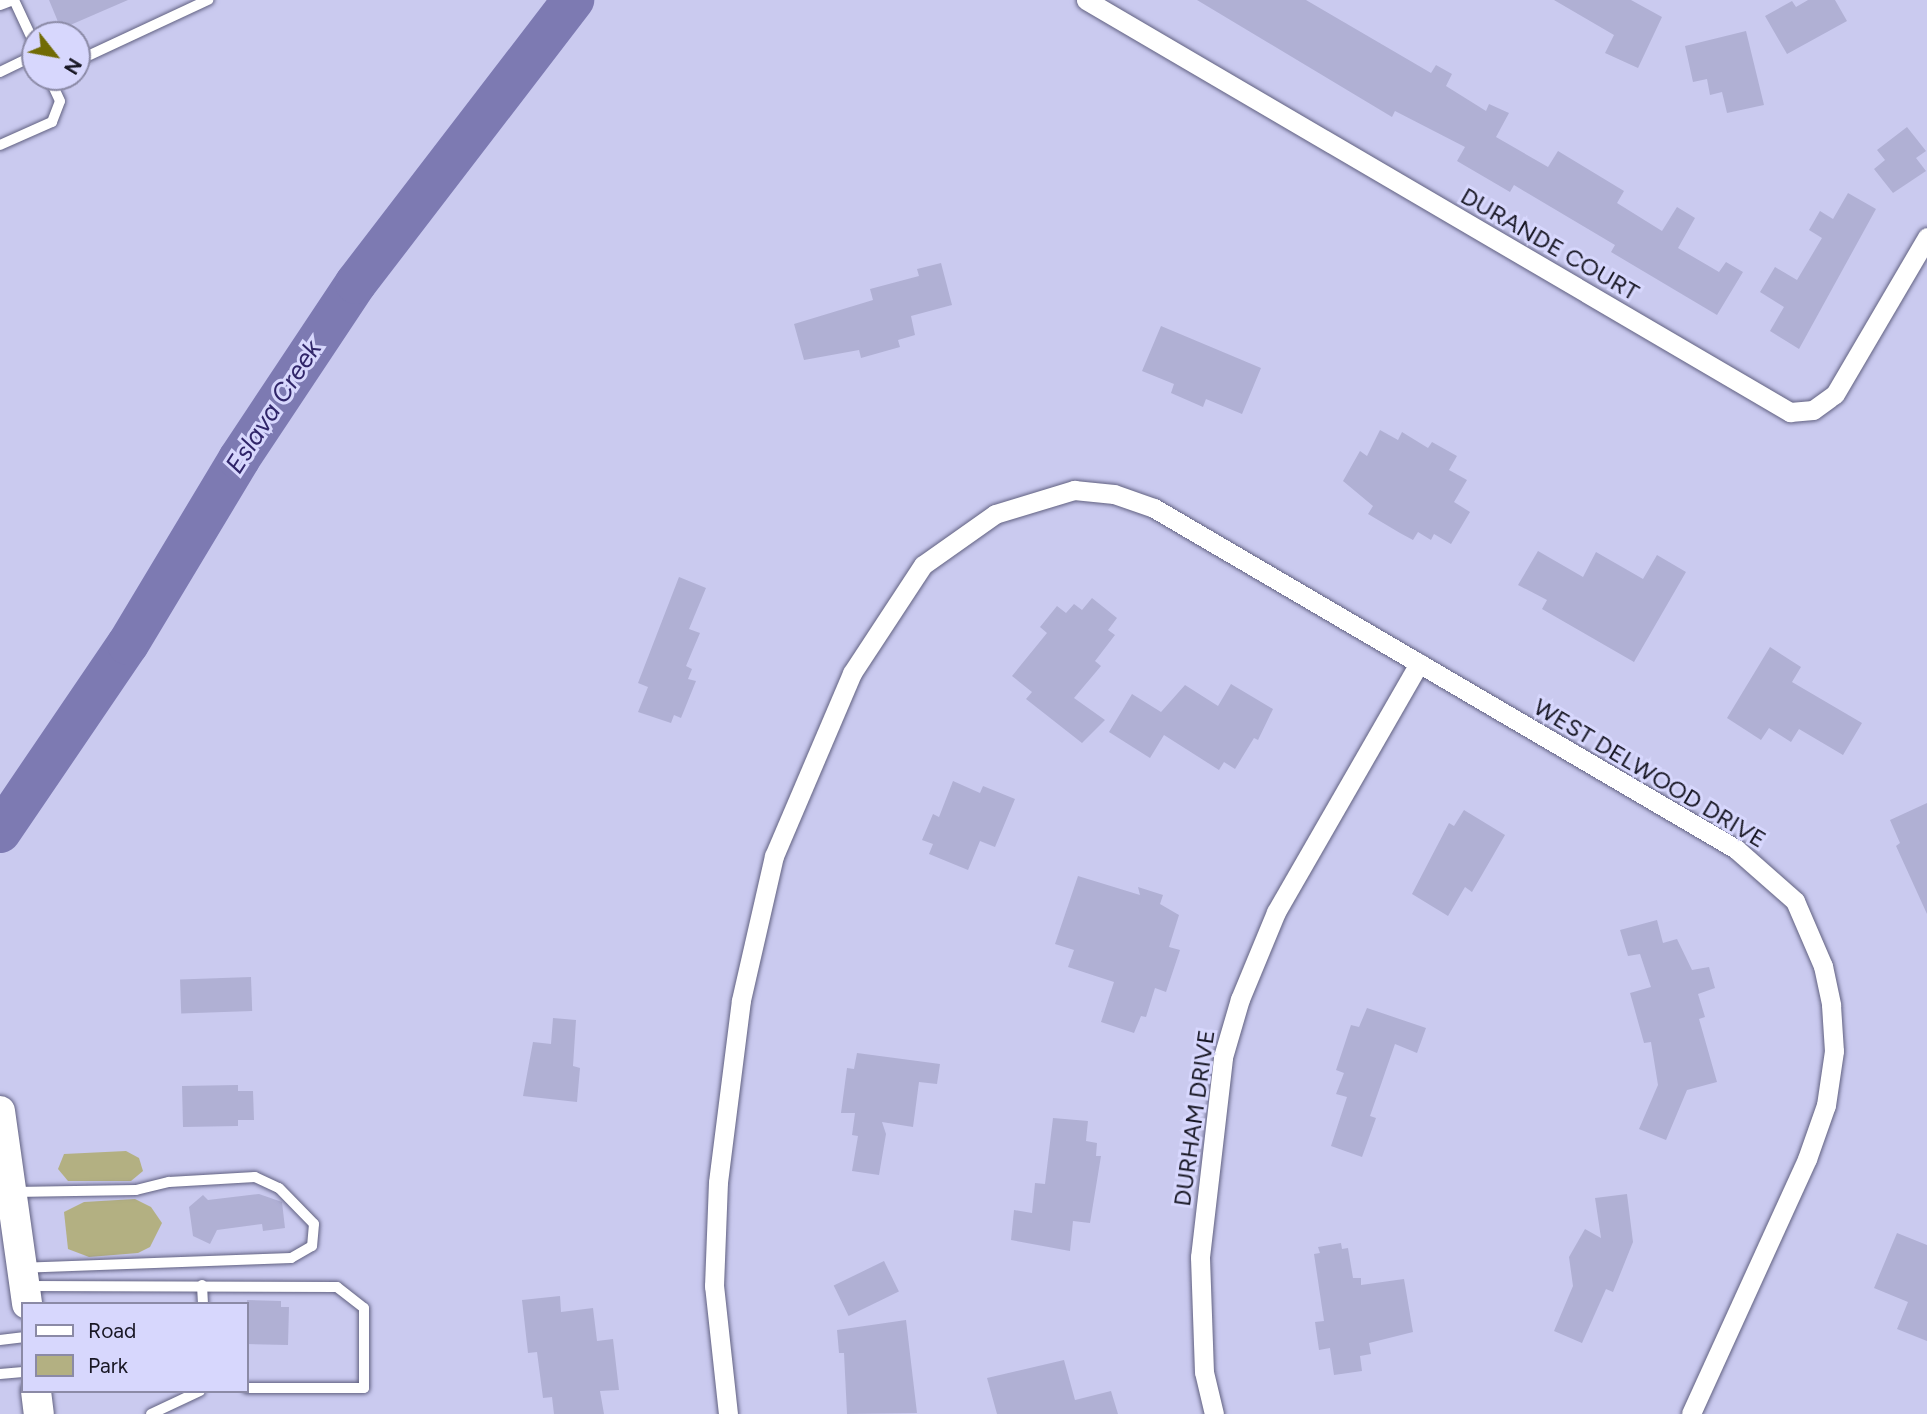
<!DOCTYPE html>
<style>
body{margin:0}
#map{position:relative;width:1927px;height:1414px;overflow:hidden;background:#cacaef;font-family:Figtree,sans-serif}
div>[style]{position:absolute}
.green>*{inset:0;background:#b3b082}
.river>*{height:42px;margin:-21px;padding:0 21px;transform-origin:21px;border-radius:21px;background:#7d7ab2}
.building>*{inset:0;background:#b0b0d4;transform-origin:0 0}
.roads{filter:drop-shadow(0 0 2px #616181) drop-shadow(0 0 2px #616181)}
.lane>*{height:10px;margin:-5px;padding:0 5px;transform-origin:5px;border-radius:5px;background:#fff}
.street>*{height:19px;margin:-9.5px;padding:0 9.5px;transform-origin:9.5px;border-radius:9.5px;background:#fff}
.primary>*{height:30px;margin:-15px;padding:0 15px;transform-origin:15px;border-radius:15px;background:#fff}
span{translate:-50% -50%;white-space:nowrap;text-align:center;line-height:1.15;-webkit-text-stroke:6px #d7d7fd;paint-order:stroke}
.street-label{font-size:24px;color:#181724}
.water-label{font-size:26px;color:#302569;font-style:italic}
.legend{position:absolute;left:21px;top:1302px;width:228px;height:91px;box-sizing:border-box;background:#d7d7fd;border:2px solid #8b8aa6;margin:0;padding:9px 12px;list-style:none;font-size:21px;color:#181724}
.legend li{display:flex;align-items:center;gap:14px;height:35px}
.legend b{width:35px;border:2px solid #8b8aa6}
.north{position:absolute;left:21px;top:21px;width:70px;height:70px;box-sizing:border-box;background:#d7d7fd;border:2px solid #8b8aa6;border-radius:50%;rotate:121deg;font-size:19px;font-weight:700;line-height:28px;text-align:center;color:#181724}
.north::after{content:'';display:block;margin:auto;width:24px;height:32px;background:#716b05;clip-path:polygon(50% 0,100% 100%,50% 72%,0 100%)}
</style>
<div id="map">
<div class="green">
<div style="clip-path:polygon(126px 1151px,139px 1158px,143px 1171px,131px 1181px,68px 1181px,58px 1169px,64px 1154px)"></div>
<div style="clip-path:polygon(135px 1199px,151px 1207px,162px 1223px,150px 1247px,138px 1253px,89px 1257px,68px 1249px,64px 1212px,84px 1202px)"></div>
</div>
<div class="river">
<div style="left:0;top:832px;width:227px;rotate:-55.8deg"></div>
<div style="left:128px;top:644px;width:216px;rotate:-59deg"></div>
<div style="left:239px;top:459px;width:211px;rotate:-56.4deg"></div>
<div style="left:356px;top:283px;width:357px;rotate:-52.5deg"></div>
</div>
<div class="building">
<div style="clip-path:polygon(49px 0,128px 0,61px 29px)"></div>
<div style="clip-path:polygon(1197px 0,1306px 0,1431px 73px,1436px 65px,1452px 74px,1446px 86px,1486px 111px,1489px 104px,1509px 113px,1496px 137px,1548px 167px,1558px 151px,1624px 191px,1617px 203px,1662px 231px,1677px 207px,1695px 218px,1678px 248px,1719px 272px,1726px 262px,1743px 272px,1717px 315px,1611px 252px,1615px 245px,1514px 185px,1510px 192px,1457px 161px,1465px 147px,1395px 111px,1392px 117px)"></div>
<div style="clip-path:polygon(1554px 0,1631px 0,1662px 17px,1638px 68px,1605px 53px,1614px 35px)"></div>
<div style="clip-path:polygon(1808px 0,1835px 0,1847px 21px,1787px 54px,1765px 16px,1792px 1px,1796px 7px)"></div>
<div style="clip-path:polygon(1746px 31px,1764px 105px,1727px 113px,1722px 92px,1710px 95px,1707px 79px,1693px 82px,1685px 46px)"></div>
<div style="clip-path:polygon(1907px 127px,1926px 151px,1916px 158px,1926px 171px,1893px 193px,1874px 169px,1885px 160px,1877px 150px)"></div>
<div style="clip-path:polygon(1848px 193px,1876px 209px,1799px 349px,1770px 331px,1784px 307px,1760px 292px,1775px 267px,1797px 280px,1822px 238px,1809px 230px,1820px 211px,1833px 219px)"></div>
<div style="clip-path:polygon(941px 263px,952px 305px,911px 316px,915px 335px,898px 340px,900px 347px,861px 358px,859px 350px,804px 360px,794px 324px,873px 300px,870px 289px,919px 276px,917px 269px)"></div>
<div style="clip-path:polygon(1161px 326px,1261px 368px,1242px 414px,1206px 399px,1203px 407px,1171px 393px,1174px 384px,1142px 371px)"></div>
<div style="clip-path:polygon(1380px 430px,1398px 440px,1402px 432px,1428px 448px,1432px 442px,1457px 456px,1449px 470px,1467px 480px,1454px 502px,1470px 512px,1451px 544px,1434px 534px,1431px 540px,1418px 532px,1413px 540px,1400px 533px,1368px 514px,1373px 506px,1343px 481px,1360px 451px,1367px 456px)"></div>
<div style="clip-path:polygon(1538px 551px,1583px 577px,1596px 552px,1643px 579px,1657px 555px,1686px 572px,1634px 662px,1542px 609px,1547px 600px,1518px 585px)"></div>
<div style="clip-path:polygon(679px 577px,706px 588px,689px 629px,700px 633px,686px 666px,692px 669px,688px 679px,696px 681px,681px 718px,674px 715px,671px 723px,638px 712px,648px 687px,638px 683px)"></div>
<div style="clip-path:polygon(1092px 598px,1117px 618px,1108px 630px,1115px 635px,1095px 661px,1101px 666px,1074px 698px,1105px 720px,1082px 743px,1026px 699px,1032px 692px,1012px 676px,1047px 633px,1040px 627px,1057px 606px,1066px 613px,1074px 604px,1082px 610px)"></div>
<div style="clip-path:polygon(1770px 647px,1801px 667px,1792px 682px,1862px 723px,1843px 755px,1799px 729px,1791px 742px,1769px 728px,1761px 740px,1727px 718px)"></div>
<div style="clip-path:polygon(1231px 684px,1273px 709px,1258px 740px,1254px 738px,1235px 769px,1224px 762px,1219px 770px,1164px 735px,1150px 758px,1109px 732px,1132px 694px,1161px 712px,1185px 685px,1218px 706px)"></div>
<div style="clip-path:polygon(953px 781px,980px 793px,983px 786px,1015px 799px,995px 847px,980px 841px,968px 870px,929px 854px,933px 844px,922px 840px,933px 814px,939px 817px)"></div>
<div style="clip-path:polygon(1927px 803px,1927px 914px,1896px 846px,1900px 843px,1890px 820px)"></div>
<div style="clip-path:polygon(1464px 810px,1505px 835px,1472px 892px,1465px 887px,1448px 916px,1412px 894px,1449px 823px,1454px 826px)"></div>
<div style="clip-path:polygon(1078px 876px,1140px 895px,1138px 887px,1163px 895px,1160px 904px,1179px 915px,1169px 947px,1180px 950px,1166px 992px,1155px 988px,1146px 1017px,1141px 1016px,1134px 1033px,1101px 1022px,1114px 982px,1068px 967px,1074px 950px,1055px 944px)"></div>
<div style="clip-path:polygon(1657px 920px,1663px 943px,1677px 939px,1692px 970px,1709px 967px,1715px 988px,1698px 994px,1705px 1017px,1699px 1019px,1717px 1082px,1687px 1090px,1666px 1140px,1639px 1129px,1658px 1085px,1651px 1042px,1644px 1043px,1630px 993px,1651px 987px,1640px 954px,1628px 956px,1620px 930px)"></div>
<div style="left:251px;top:977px;width:34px;height:71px;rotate:88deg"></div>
<div style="clip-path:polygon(1367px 1008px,1426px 1028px,1417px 1053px,1395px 1044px,1370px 1116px,1376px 1118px,1362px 1157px,1331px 1146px,1347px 1097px,1336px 1094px,1344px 1073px,1336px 1070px,1351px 1025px,1359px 1027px)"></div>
<div style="clip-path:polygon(553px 1018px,576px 1020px,573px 1066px,580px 1068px,577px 1102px,523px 1096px,533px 1042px,551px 1044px)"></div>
<div style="clip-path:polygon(857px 1053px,940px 1064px,937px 1084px,919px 1082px,913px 1127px,882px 1122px,886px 1134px,879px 1175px,852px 1171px,858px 1136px,852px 1135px,855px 1113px,841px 1113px,847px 1068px,854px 1069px)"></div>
<div style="clip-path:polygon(238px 1085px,238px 1091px,253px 1091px,254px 1120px,238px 1120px,238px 1126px,183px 1127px,182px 1086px)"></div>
<div style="clip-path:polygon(1053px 1118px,1088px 1121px,1086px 1141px,1097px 1143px,1096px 1156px,1101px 1156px,1090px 1223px,1073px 1221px,1070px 1251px,1011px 1240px,1014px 1210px,1032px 1213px,1035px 1183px,1045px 1184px)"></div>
<div style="clip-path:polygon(259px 1194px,282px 1202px,285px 1228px,263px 1231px,262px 1224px,217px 1230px,210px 1244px,193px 1236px,189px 1207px,203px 1195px,208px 1200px)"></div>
<div style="clip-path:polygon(1627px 1194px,1633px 1242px,1613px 1292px,1606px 1289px,1582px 1343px,1554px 1331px,1573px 1286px,1569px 1257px,1585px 1229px,1601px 1238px,1595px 1198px)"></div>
<div style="clip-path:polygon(1897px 1233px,1927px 1245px,1927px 1341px,1897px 1329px,1908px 1302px,1874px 1288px)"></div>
<div style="clip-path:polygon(1341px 1243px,1342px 1249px,1348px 1248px,1353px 1278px,1361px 1278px,1361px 1285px,1404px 1279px,1413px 1332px,1369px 1343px,1371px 1354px,1360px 1356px,1362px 1371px,1334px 1375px,1330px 1348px,1319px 1350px,1315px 1322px,1324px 1321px,1314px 1254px,1320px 1253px,1318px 1247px)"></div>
<div style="left:884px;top:1261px;width:34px;height:56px;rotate:64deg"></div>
<div style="clip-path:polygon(560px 1296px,561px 1312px,593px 1308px,597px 1341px,613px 1339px,619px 1390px,600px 1391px,604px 1414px,554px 1414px,552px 1397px,543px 1398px,537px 1352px,528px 1353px,522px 1300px)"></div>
<div style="clip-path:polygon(247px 1300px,281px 1301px,281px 1307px,289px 1307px,288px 1345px,247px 1344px)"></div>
<div style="clip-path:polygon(906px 1320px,917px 1413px,847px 1414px,844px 1353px,839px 1353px,837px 1330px)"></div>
<div style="clip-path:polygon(1064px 1360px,1075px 1400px,1111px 1391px,1118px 1414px,997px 1414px,987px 1378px)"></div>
</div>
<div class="roads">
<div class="lane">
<div style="left:14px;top:0;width:50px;rotate:65deg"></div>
<div style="left:0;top:5px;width:14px;rotate:-21deg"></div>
<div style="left:77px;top:61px;width:145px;rotate:-25deg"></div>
<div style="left:0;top:72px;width:39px;rotate:-26deg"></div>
<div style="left:0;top:145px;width:57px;rotate:-23.9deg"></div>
<div style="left:52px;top:122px;width:22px;rotate:-69deg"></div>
<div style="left:60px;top:101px;width:26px;rotate:-115deg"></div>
<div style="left:14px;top:1192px;width:122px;rotate:-0.9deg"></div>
<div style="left:136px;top:1190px;width:34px;rotate:-14deg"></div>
<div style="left:169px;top:1182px;width:86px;rotate:-3.3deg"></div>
<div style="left:255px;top:1177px;width:26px;rotate:25deg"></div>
<div style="left:279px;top:1188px;width:50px;rotate:45.8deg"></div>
<div style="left:314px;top:1224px;width:22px;rotate:95deg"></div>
<div style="left:312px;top:1246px;width:24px;rotate:150deg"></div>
<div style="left:291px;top:1258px;width:267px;rotate:177.9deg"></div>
<div style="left:202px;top:1285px;width:19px;rotate:87deg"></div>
<div style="left:27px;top:1286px;width:310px;rotate:0.2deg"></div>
<div style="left:337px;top:1287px;width:34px;rotate:38deg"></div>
<div style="left:364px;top:1308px;width:80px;rotate:90deg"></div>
<div style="left:364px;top:1388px;width:117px;rotate:180deg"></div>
<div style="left:0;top:1340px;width:23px;rotate:-7deg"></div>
<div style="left:0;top:1374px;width:23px;rotate:-5deg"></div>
<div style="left:151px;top:1414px;width:54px;rotate:-25.1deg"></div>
</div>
<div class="street">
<div style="left:1086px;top:0;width:816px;rotate:30.34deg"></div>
<div style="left:1790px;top:412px;width:23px;rotate:-5deg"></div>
<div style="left:1813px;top:410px;width:27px;rotate:-36deg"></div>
<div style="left:1835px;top:394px;width:182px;rotate:-59.6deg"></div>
<div style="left:728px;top:1414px;width:129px;rotate:-96.2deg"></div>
<div style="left:714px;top:1286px;width:104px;rotate:-87.8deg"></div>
<div style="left:718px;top:1182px;width:183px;rotate:-82.8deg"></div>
<div style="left:741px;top:1000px;width:148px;rotate:-77.1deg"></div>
<div style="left:774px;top:856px;width:199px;rotate:-66.9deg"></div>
<div style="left:852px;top:673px;width:129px;rotate:-56.7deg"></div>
<div style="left:923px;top:565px;width:88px;rotate:-35.3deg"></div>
<div style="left:995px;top:514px;width:83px;rotate:-16.9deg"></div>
<div style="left:1074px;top:490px;width:40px;rotate:5.7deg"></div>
<div style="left:1114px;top:494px;width:42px;rotate:19.3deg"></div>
<div style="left:1154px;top:508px;width:675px;rotate:30.37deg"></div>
<div style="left:1736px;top:849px;width:79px;rotate:41.4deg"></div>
<div style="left:1795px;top:901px;width:71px;rotate:66.7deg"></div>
<div style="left:1823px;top:966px;width:40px;rotate:78deg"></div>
<div style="left:1831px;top:1005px;width:46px;rotate:86.3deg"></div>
<div style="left:1834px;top:1051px;width:55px;rotate:98.4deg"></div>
<div style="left:1826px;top:1105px;width:57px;rotate:109.4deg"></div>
<div style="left:1807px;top:1159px;width:280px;rotate:114.5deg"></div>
<div style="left:1214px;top:1414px;width:43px;rotate:-103.4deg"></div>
<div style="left:1204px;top:1372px;width:115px;rotate:-92deg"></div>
<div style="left:1200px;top:1257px;width:201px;rotate:-83.4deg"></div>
<div style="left:1223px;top:1057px;width:60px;rotate:-73.7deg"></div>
<div style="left:1240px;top:999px;width:94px;rotate:-67.5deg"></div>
<div style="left:1276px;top:912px;width:287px;rotate:-60.1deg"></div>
</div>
<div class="primary">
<div style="left:0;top:1111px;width:195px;rotate:82deg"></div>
<div style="left:36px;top:1391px;width:23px;rotate:83deg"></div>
</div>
</div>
<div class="street-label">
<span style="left:1550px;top:244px;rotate:30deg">DURANDE COURT</span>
<span style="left:1650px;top:773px;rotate:31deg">WEST DELWOOD DRIVE</span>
<span style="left:1194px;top:1118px;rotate:-82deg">DURHAM DRIVE</span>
</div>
<div class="water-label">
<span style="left:274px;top:407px;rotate:-57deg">Eslava Creek</span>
</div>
<ul class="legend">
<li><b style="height:9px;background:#fff"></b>Road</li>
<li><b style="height:19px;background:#b3b082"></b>Park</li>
</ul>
<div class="north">N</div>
</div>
